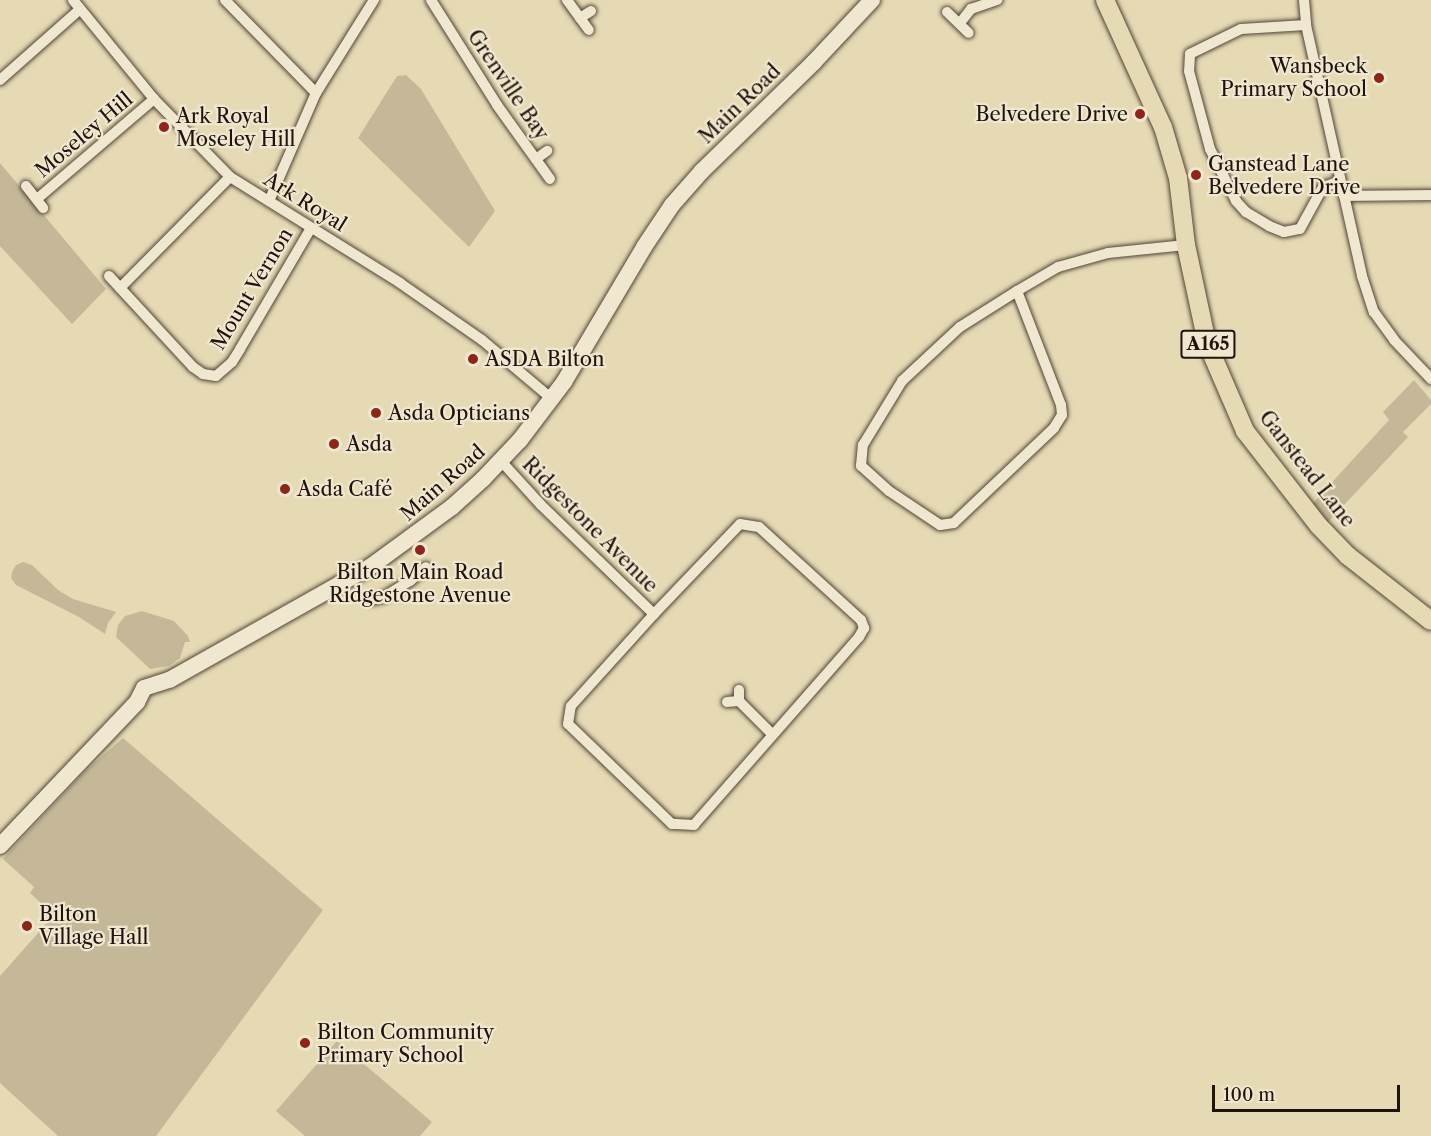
<!DOCTYPE html>
<meta charset="utf-8">
<style>
body{margin:0}
#map{position:relative;width:1431px;height:1136px;overflow:hidden;background:#e6dab5;font-family:"Libre Caslon Text",serif}
div>[style]{position:absolute}
.green>*{inset:0;background:#c5b898}
.roads{filter:drop-shadow(0 0 2px #524536) drop-shadow(0 0 2px #524536)}
.minor>*{height:10px;margin:-5px;padding:0 5px;transform-origin:5px;border-radius:5px;background:#efe7cf}
.secondary>*{height:16px;margin:-8px;padding:0 8px;transform-origin:8px;border-radius:8px;background:#efe7cf}
.trunk>*{height:18px;margin:-9px;padding:0 9px;transform-origin:9px;border-radius:9px;background:#e6dab5}
.dots>*{width:16px;height:16px;translate:-50% -50%;box-sizing:border-box;border:3px solid #efe7cf;border-radius:50%}
span{translate:-50% -50%;white-space:nowrap;text-align:center;line-height:1.15;-webkit-text-stroke:4.5px #efe7cf;paint-order:stroke}
.shield-label span{padding:2px 4px;background:#efe7cf;border:2px solid;border-radius:4px;-webkit-text-stroke-width:0}
.shield-label{font-size:18px;color:#21130b;font-weight:700}
.poi-label{font-size:20px;color:#21130b}
.right{translate:-100% -50%;text-align:right}
.left{translate:0 -50%;text-align:left}
.street-label{font-size:20px;color:#21130b}
.scale{position:absolute;left:1212px;top:1085px;width:188px;height:27px;box-sizing:border-box;border:3px solid #21130b;border-top:0;padding-left:8px;font-size:18px;line-height:21px;white-space:nowrap;color:#21130b;-webkit-text-stroke:4px #efe7cf;paint-order:stroke}
</style>
<div id="map">
<div class="green">
<div style="clip-path:polygon(406px 75px,421px 89px,495px 211px,469px 247px,358px 138px,397px 76px)"></div>
<div style="clip-path:polygon(0 163px,106px 289px,72px 324px,0 246px)"></div>
<div style="clip-path:polygon(1414px 380px,1431px 400px,1431px 404px,1403px 432px,1408px 437px,1328px 522px,1313px 503px,1389px 420px,1383px 412px)"></div>
<div style="clip-path:polygon(23px 562px,32px 565px,58px 590px,73px 599px,116px 612px,108px 623px,105px 634px,79px 617px,16px 585px,11px 578px,12px 572px,16px 565px)"></div>
<div style="clip-path:polygon(142px 611px,174px 621px,188px 636px,190px 642px,185px 642px,180px 658px,169px 666px,150px 669px,116px 637px,118px 625px,125px 616px)"></div>
<div style="clip-path:polygon(123px 738px,323px 910px,156px 1136px,58px 1136px,0 1083px,0 976px,54px 915px,30px 893px,34px 887px,3px 859px,85px 771px)"></div>
<div style="clip-path:polygon(337px 1041px,432px 1122px,420px 1136px,305px 1136px,276px 1111px)"></div>
</div>
<div class="roads">
<div class="minor">
<div style="left:73px;top:0;width:128px;rotate:50.7deg"></div>
<div style="left:154px;top:99px;width:109px;rotate:45.7deg"></div>
<div style="left:230px;top:177px;width:200px;rotate:31.9deg"></div>
<div style="left:400px;top:283px;width:100px;rotate:34.8deg"></div>
<div style="left:482px;top:340px;width:92px;rotate:40.1deg"></div>
<div style="left:225px;top:0;width:130px;rotate:45.6deg"></div>
<div style="left:431px;top:0;width:124px;rotate:57.8deg"></div>
<div style="left:497px;top:105px;width:91px;rotate:54.4deg"></div>
<div style="left:567px;top:0;width:37px;rotate:54deg"></div>
<div style="left:1304px;top:0;width:25px;rotate:85deg"></div>
<div style="left:1306px;top:25px;width:257px;rotate:77.4deg"></div>
<div style="left:1362px;top:276px;width:38px;rotate:72deg"></div>
<div style="left:1374px;top:312px;width:34px;rotate:54deg"></div>
<div style="left:1394px;top:340px;width:54px;rotate:46.5deg"></div>
<div style="left:947px;top:12px;width:30px;rotate:44deg"></div>
<div style="left:580px;top:18px;width:13px;rotate:-32deg"></div>
<div style="left:960px;top:23px;width:18px;rotate:-52deg"></div>
<div style="left:971px;top:9px;width:28px;rotate:-19deg"></div>
<div style="left:1306px;top:25px;width:65px;rotate:176.5deg"></div>
<div style="left:1241px;top:29px;width:57px;rotate:153.9deg"></div>
<div style="left:1190px;top:54px;width:17px;rotate:93deg"></div>
<div style="left:1189px;top:71px;width:81px;rotate:74.9deg"></div>
<div style="left:1210px;top:149px;width:58px;rotate:63.4deg"></div>
<div style="left:1236px;top:201px;width:15px;rotate:48deg"></div>
<div style="left:1246px;top:212px;width:27px;rotate:31deg"></div>
<div style="left:1269px;top:226px;width:16px;rotate:22deg"></div>
<div style="left:1284px;top:232px;width:16px;rotate:-11deg"></div>
<div style="left:1300px;top:229px;width:48px;rotate:-61.3deg"></div>
<div style="left:1323px;top:187px;width:18px;rotate:-19deg"></div>
<div style="left:0;top:80px;width:106px;rotate:-41.5deg"></div>
<div style="left:536px;top:159px;width:14px;rotate:-36deg"></div>
<div style="left:26px;top:186px;width:28px;rotate:52deg"></div>
<div style="left:1344px;top:196px;width:87px;rotate:-0.7deg"></div>
<div style="left:37px;top:199px;width:154px;rotate:-40.5deg"></div>
<div style="left:269px;top:201px;width:118px;rotate:-66.5deg"></div>
<div style="left:316px;top:93px;width:110px;rotate:-58.1deg"></div>
<div style="left:109px;top:276px;width:124px;rotate:47.3deg"></div>
<div style="left:193px;top:367px;width:12px;rotate:35deg"></div>
<div style="left:203px;top:374px;width:13px;rotate:9deg"></div>
<div style="left:216px;top:376px;width:21px;rotate:-41deg"></div>
<div style="left:232px;top:362px;width:15px;rotate:-58deg"></div>
<div style="left:240px;top:349px;width:140px;rotate:-59.6deg"></div>
<div style="left:120px;top:288px;width:156px;rotate:-45.3deg"></div>
<div style="left:1017px;top:291px;width:122px;rotate:68.9deg"></div>
<div style="left:1061px;top:405px;width:10px;rotate:84deg"></div>
<div style="left:1062px;top:415px;width:15px;rotate:122deg"></div>
<div style="left:1054px;top:428px;width:138px;rotate:136.5deg"></div>
<div style="left:954px;top:523px;width:14px;rotate:172deg"></div>
<div style="left:940px;top:525px;width:61px;rotate:-146.3deg"></div>
<div style="left:889px;top:491px;width:38px;rotate:-138deg"></div>
<div style="left:861px;top:466px;width:21px;rotate:-85deg"></div>
<div style="left:863px;top:445px;width:75px;rotate:-58.6deg"></div>
<div style="left:902px;top:381px;width:79px;rotate:-43deg"></div>
<div style="left:960px;top:327px;width:67px;rotate:-32.3deg"></div>
<div style="left:1017px;top:291px;width:48px;rotate:-30.3deg"></div>
<div style="left:1058px;top:267px;width:52px;rotate:-15.6deg"></div>
<div style="left:1108px;top:253px;width:78px;rotate:-5.9deg"></div>
<div style="left:501px;top:461px;width:59px;rotate:47.7deg"></div>
<div style="left:541px;top:505px;width:157px;rotate:44deg"></div>
<div style="left:654px;top:614px;width:124px;rotate:-46.3deg"></div>
<div style="left:740px;top:524px;width:19px;rotate:9deg"></div>
<div style="left:759px;top:527px;width:138px;rotate:42.4deg"></div>
<div style="left:861px;top:620px;width:9px;rotate:69deg"></div>
<div style="left:864px;top:628px;width:10px;rotate:119deg"></div>
<div style="left:859px;top:637px;width:250px;rotate:131.3deg"></div>
<div style="left:694px;top:825px;width:22px;rotate:-177deg"></div>
<div style="left:672px;top:824px;width:144px;rotate:-136.1deg"></div>
<div style="left:568px;top:724px;width:18px;rotate:-81deg"></div>
<div style="left:571px;top:706px;width:124px;rotate:-47.9deg"></div>
<div style="left:371px;top:600px;width:13px;rotate:-13deg"></div>
<div style="left:384px;top:597px;width:31px;rotate:-32deg"></div>
<div style="left:410px;top:581px;width:21px;rotate:-41deg"></div>
<div style="left:739px;top:701px;width:47px;rotate:45deg"></div>
<div style="left:727px;top:702px;width:12px;rotate:-5deg"></div>
<div style="left:739px;top:701px;width:11px;rotate:-90deg"></div>
</div>
<div class="secondary">
<div style="left:0;top:846px;width:199px;rotate:-46.4deg"></div>
<div style="left:137px;top:702px;width:16px;rotate:-63deg"></div>
<div style="left:144px;top:688px;width:28px;rotate:-18deg"></div>
<div style="left:171px;top:679px;width:228px;rotate:-29.4deg"></div>
<div style="left:370px;top:567px;width:102px;rotate:-36.2deg"></div>
<div style="left:452px;top:507px;width:42px;rotate:-42.1deg"></div>
<div style="left:483px;top:479px;width:54px;rotate:-46.5deg"></div>
<div style="left:520px;top:440px;width:73px;rotate:-52.8deg"></div>
<div style="left:564px;top:382px;width:157px;rotate:-59.3deg"></div>
<div style="left:644px;top:247px;width:50px;rotate:-56.3deg"></div>
<div style="left:672px;top:205px;width:45px;rotate:-48.6deg"></div>
<div style="left:702px;top:171px;width:156px;rotate:-44.2deg"></div>
<div style="left:814px;top:62px;width:85px;rotate:-46.9deg"></div>
</div>
<div class="trunk">
<div style="left:1105px;top:0;width:140px;rotate:65.5deg"></div>
<div style="left:1163px;top:127px;width:53px;rotate:73.6deg"></div>
<div style="left:1178px;top:178px;width:67px;rotate:83.2deg"></div>
<div style="left:1186px;top:245px;width:100px;rotate:77.9deg"></div>
<div style="left:1207px;top:343px;width:96px;rotate:66.6deg"></div>
<div style="left:1245px;top:431px;width:120px;rotate:52.1deg"></div>
<div style="left:1319px;top:526px;width:42px;rotate:46deg"></div>
<div style="left:1348px;top:556px;width:105px;rotate:38.1deg"></div>
</div>
</div>
<div class="dots">
<div style="left:1379px;top:78px;background:#8f2418"></div>
<div style="left:1140px;top:114px;background:#8f2418"></div>
<div style="left:164px;top:127px;background:#8f2418"></div>
<div style="left:1196px;top:175px;background:#8f2418"></div>
<div style="left:473px;top:359px;background:#8f2418"></div>
<div style="left:376px;top:413px;background:#8f2418"></div>
<div style="left:334px;top:444px;background:#8f2418"></div>
<div style="left:285px;top:489px;background:#8f2418"></div>
<div style="left:420px;top:550px;background:#8f2418"></div>
<div style="left:27px;top:926px;background:#8f2418"></div>
<div style="left:305px;top:1043px;background:#8f2418"></div>
</div>
<div class="shield-label">
<span style="left:1208px;top:344px">A165</span>
</div>
<div class="poi-label">
<span class="right" style="left:1367px;top:78px">Wansbeck<br>Primary School</span>
<span class="right" style="left:1128px;top:114px">Belvedere Drive</span>
<span class="left" style="left:176px;top:128px">Ark Royal<br>Moseley Hill</span>
<span class="left" style="left:1208px;top:176px">Ganstead Lane<br>Belvedere Drive</span>
<span class="left" style="left:485px;top:359px">ASDA Bilton</span>
<span class="left" style="left:388px;top:413px">Asda Opticians</span>
<span class="left" style="left:346px;top:444px">Asda</span>
<span class="left" style="left:297px;top:489px">Asda Café</span>
<span style="left:420px;top:584px">Bilton Main Road<br>Ridgestone Avenue</span>
<span class="left" style="left:39px;top:926px">Bilton<br>Village Hall</span>
<span class="left" style="left:317px;top:1044px">Bilton Community<br>Primary School</span>
</div>
<div class="street-label">
<span style="left:508px;top:85px;rotate:56deg">Grenville Bay</span>
<span style="left:740px;top:104px;rotate:-44deg">Main Road</span>
<span style="left:84px;top:135px;rotate:-40deg">Moseley Hill</span>
<span style="left:305px;top:202px;rotate:32deg">Ark Royal</span>
<span style="left:252px;top:289px;rotate:-59deg">Mount Vernon</span>
<span style="left:1307px;top:469px;rotate:52deg">Ganstead Lane</span>
<span style="left:443px;top:483px;rotate:-41deg">Main Road</span>
<span style="left:590px;top:525px;rotate:45deg">Ridgestone Avenue</span>
</div>
<div class="scale">100 m</div>
</div>
